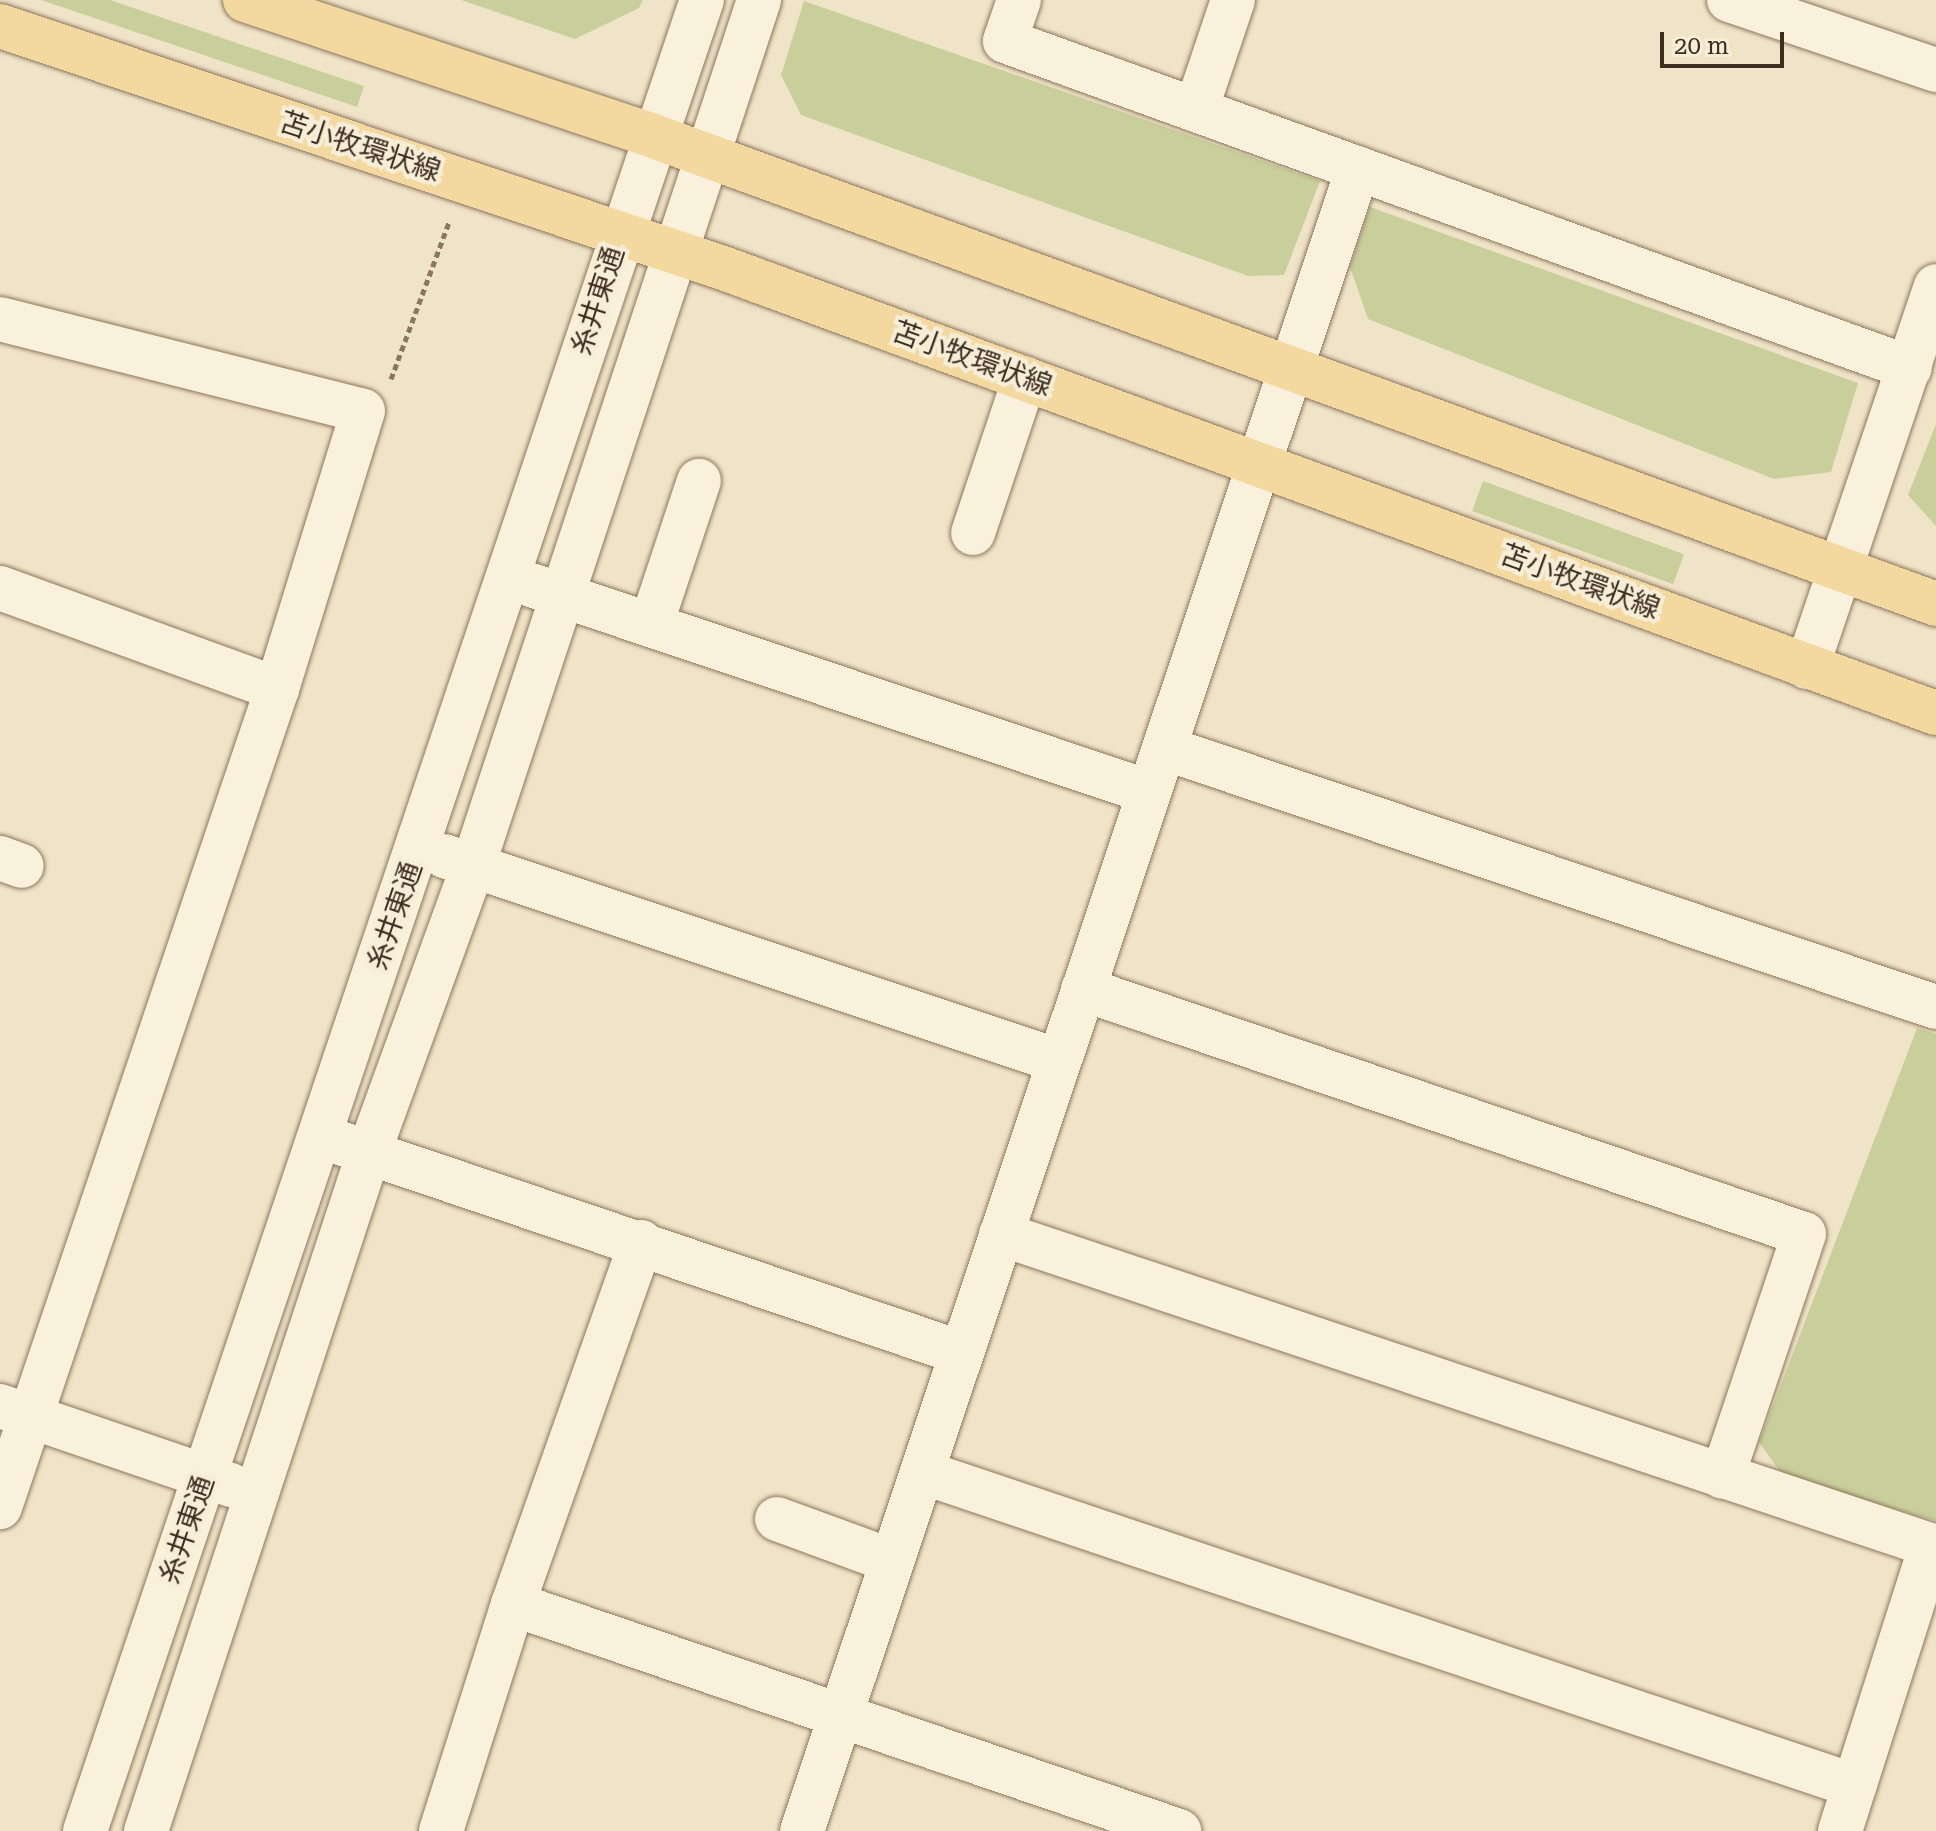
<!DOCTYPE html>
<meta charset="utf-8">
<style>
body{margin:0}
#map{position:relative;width:1936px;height:1831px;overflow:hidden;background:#f0e4c8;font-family:"Roboto Serif","Noto Sans JP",serif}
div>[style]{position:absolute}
.green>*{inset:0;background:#c9cf9b;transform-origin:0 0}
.path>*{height:5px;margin-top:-2.5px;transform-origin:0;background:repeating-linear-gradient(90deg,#8d765c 0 6px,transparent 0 10px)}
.roads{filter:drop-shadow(0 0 2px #8d765c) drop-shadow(0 0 2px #8d765c)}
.minor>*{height:44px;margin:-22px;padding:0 22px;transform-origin:22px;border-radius:22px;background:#faf1dc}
.major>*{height:44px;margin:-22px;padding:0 22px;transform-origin:22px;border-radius:22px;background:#f3d9a0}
span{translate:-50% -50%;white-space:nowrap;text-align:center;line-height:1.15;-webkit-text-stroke:8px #f7eed8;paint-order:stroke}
.street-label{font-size:28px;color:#3d2e20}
.scale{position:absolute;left:1660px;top:32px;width:124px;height:36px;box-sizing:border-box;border:4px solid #3d2e20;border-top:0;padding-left:10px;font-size:24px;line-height:28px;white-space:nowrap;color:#3d2e20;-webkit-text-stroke:6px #f7eed8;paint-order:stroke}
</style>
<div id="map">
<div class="green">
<div style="clip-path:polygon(41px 0,110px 0,364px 86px,357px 107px)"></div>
<div style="clip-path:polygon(461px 0,643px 0,639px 8px,575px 39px)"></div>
<div style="clip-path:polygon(804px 1px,1320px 181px,1284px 275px,1248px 276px,801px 115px,781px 75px)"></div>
<div style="clip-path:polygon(1370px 207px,1858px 383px,1831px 472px,1774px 479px,1368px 319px,1350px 267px)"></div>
<div style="clip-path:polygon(1936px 424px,1936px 526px,1908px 495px)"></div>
<div style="left:1483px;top:481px;width:214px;height:32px;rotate:20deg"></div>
<div style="clip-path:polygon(1917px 1028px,1936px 1034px,1936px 1521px,1783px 1476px,1759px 1442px)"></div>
</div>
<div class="path">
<div style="left:391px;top:379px;width:167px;rotate:-69.7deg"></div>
</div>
<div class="roads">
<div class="minor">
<div style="left:1019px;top:0;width:43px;rotate:108.9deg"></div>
<div style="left:1005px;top:41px;width:962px;rotate:19.87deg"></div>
<div style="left:1729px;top:0;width:219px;rotate:18.7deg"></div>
<div style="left:1196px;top:110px;width:116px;rotate:-71.4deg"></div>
<div style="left:0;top:319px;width:374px;rotate:14.2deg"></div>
<div style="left:363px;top:411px;width:291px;rotate:107.2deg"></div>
<div style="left:277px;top:689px;width:864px;rotate:108.71deg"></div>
<div style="left:973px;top:533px;width:163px;rotate:-71.5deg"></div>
<div style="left:531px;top:585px;width:652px;rotate:18.52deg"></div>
<div style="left:0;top:588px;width:295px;rotate:20deg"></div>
<div style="left:651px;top:625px;width:152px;rotate:-71.6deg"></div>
<div style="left:1807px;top:667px;width:402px;rotate:-71.3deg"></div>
<div style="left:1164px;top:748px;width:814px;rotate:18.55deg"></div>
<div style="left:444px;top:856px;width:648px;rotate:18.43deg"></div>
<div style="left:0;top:858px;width:23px;rotate:20deg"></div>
<div style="left:1083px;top:989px;width:761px;rotate:18.77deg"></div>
<div style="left:1804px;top:1234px;width:256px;rotate:108.6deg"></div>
<div style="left:340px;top:1143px;width:656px;rotate:18.66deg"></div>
<div style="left:1001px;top:1234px;width:986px;rotate:18.51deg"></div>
<div style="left:0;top:1406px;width:244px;rotate:18.9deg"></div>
<div style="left:922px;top:1472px;width:984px;rotate:18.6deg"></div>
<div style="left:777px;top:1519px;width:122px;rotate:20.1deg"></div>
<div style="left:513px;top:1604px;width:704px;rotate:18.82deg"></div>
<div style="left:85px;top:1831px;width:1932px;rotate:-71.38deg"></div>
<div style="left:146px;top:1831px;width:715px;rotate:-71.82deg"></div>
<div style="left:369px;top:1152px;width:304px;rotate:-70deg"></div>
<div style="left:473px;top:866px;width:912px;rotate:-71.72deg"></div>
<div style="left:441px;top:1831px;width:238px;rotate:-72.4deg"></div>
<div style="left:513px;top:1604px;width:384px;rotate:-70.5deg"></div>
<div style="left:802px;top:1831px;width:1753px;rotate:-71.51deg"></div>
<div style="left:1840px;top:1831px;width:300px;rotate:-72.3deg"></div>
</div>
<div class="major">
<div style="left:245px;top:0;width:433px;rotate:18.4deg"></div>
<div style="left:656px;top:137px;width:1363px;rotate:20.04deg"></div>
<div style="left:0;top:26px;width:762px;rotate:18.51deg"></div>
<div style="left:723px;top:268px;width:1292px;rotate:20.15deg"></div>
</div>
</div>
<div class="street-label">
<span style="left:360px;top:147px;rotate:18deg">苫小牧環状線</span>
<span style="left:598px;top:301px;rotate:-72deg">糸井東通</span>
<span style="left:972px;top:359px;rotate:20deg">苫小牧環状線</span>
<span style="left:1580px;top:582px;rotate:20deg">苫小牧環状線</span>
<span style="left:395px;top:916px;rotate:-71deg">糸井東通</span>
<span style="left:187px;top:1530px;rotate:-71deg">糸井東通</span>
</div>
<div class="scale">20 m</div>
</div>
